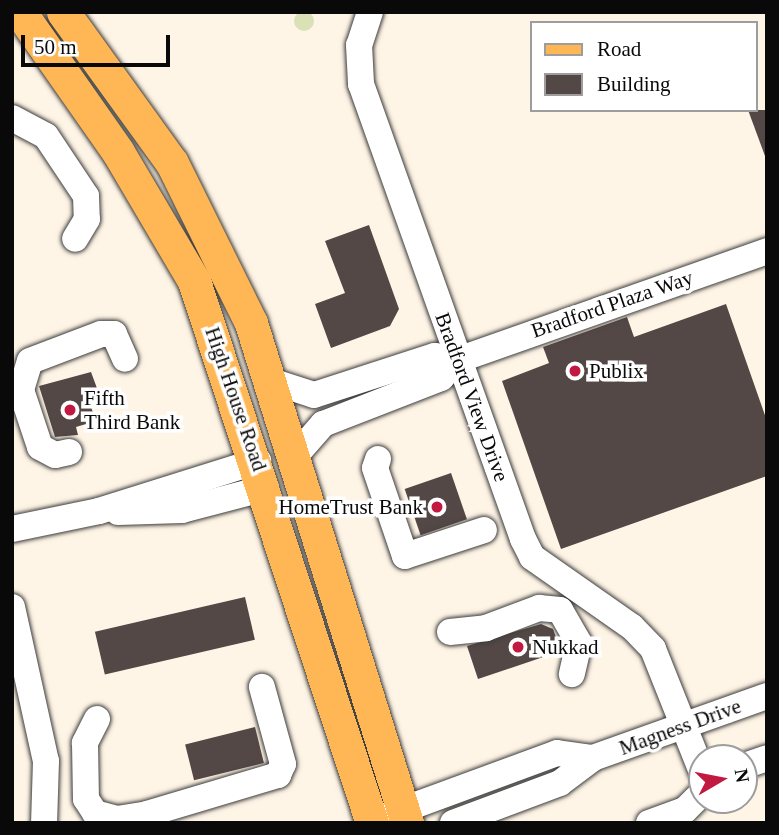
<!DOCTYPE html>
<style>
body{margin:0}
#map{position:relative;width:779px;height:835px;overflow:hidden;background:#fff5e6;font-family:Georgia,serif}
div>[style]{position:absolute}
.cemetery>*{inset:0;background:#dbe1b7}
.round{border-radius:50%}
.building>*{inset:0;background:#534845;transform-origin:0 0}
.roads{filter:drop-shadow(0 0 2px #3c3c3c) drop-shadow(0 0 2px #3c3c3c)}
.minor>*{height:26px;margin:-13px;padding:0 13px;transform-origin:13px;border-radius:13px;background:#fff}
.major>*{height:33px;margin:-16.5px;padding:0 16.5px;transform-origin:16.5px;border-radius:16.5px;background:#ffb756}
.dots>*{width:19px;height:19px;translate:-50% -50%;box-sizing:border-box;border:4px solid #fff;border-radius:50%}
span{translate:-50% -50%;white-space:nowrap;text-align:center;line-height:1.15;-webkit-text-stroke:7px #fff;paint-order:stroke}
.street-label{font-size:21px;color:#090909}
.poi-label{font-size:21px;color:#090909}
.left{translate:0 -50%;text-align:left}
.right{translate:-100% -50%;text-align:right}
.frame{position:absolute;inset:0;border:14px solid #090909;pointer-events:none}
.legend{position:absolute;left:530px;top:21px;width:228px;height:91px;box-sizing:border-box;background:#fff;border:2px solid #9d9d9d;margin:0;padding:9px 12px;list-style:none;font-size:21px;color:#090909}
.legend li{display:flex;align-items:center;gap:14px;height:35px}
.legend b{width:35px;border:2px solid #9d9d9d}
.north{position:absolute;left:688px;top:744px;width:70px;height:70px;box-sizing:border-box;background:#fff;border:2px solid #9d9d9d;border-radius:50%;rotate:80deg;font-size:19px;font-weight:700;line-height:28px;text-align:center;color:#090909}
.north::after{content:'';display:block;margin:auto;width:24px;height:32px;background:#c21940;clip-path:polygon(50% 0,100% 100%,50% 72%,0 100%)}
.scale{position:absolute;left:21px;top:35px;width:149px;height:32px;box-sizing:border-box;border:4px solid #090909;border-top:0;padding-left:9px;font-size:21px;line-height:24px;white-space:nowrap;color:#090909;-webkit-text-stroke:5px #fff;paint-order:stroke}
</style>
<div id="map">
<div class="cemetery">
<div class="round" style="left:294px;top:11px;width:20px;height:20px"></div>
</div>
<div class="building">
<div style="clip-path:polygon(748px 110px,767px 110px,767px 156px,765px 156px)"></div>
<div style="clip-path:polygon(369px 225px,399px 309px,390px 326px,331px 348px,315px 304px,345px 293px,325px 241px)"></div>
<div style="clip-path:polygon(726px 304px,767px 421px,767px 476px,561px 549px,502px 381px,549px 363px,543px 347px,627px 317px,634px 337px)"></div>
<div style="clip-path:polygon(91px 372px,101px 399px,90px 404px,96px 421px,76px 427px,78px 435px,55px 437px,39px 386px)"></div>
<div style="left:451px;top:473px;width:49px;height:49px;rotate:71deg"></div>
<div style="left:245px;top:597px;width:44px;height:154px;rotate:77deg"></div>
<div style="clip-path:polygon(541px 624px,553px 629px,561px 651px,478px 679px,467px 646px)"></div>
<div style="left:255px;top:727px;width:37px;height:72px;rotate:76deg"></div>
</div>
<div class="roads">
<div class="minor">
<div style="left:370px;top:12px;width:35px;rotate:108deg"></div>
<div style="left:359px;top:45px;width:39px;rotate:87deg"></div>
<div style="left:361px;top:84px;width:483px;rotate:70.4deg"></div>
<div style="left:523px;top:539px;width:20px;rotate:63deg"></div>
<div style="left:532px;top:557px;width:122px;rotate:35deg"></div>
<div style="left:632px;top:627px;width:30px;rotate:46deg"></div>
<div style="left:653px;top:649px;width:132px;rotate:68.3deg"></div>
<div style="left:12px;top:118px;width:38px;rotate:28deg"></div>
<div style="left:46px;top:136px;width:72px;rotate:56.3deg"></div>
<div style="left:86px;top:196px;width:23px;rotate:88deg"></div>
<div style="left:87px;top:219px;width:23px;rotate:121deg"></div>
<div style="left:271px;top:381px;width:45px;rotate:18deg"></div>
<div style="left:314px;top:395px;width:127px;rotate:-17.9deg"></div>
<div style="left:435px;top:356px;width:23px;rotate:10deg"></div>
<div style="left:69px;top:452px;width:14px;rotate:168deg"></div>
<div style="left:55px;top:455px;width:17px;rotate:-152deg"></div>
<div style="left:40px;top:447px;width:60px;rotate:-108.4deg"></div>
<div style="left:21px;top:390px;width:30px;rotate:-73deg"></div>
<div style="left:30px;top:361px;width:76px;rotate:-20.8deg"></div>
<div style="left:101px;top:334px;width:13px"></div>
<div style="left:114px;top:334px;width:27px;rotate:66deg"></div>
<div style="left:295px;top:456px;width:43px;rotate:-48.8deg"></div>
<div style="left:323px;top:424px;width:127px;rotate:-21.3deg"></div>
<div style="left:441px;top:378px;width:25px;rotate:-47deg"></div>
<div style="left:458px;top:360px;width:328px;rotate:-19.4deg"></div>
<div style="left:378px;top:459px;width:9px;rotate:108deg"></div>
<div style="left:375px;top:468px;width:93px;rotate:71.2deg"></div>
<div style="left:405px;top:556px;width:83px;rotate:-18.2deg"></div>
<div style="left:118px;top:512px;width:64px;rotate:-1.8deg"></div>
<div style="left:182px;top:510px;width:87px;rotate:-14.7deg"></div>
<div style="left:12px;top:529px;width:89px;rotate:-11.7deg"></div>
<div style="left:99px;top:511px;width:167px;rotate:-17.5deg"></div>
<div style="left:12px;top:607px;width:158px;rotate:77.6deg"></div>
<div style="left:46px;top:761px;width:62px;rotate:91.8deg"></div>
<div style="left:450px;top:632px;width:36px;rotate:-6deg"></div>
<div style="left:486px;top:628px;width:57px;rotate:-20.7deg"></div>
<div style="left:539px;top:608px;width:21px;rotate:5deg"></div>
<div style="left:560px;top:610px;width:38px;rotate:60deg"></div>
<div style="left:579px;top:643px;width:32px;rotate:103deg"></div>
<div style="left:97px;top:719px;width:27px;rotate:117deg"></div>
<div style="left:85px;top:743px;width:56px;rotate:89deg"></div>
<div style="left:86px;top:799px;width:17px;rotate:57deg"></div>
<div style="left:95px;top:813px;width:23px;rotate:15deg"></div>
<div style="left:117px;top:819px;width:30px;rotate:-9deg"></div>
<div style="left:147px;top:814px;width:137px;rotate:-16.6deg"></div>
<div style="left:278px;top:775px;width:12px;rotate:-66deg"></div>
<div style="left:283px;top:764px;width:80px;rotate:-105.3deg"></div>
<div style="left:744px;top:766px;width:24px;rotate:-19deg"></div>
<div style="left:386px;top:816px;width:182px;rotate:-20.2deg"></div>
<div style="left:557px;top:753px;width:36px;rotate:8deg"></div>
<div style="left:593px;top:758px;width:185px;rotate:-19.6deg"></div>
<div style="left:453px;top:823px;width:114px;rotate:-20.5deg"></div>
<div style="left:560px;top:783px;width:41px;rotate:-37.1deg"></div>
<div style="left:649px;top:823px;width:38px;rotate:-20deg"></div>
<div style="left:685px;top:810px;width:24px;rotate:-45deg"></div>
</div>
<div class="major">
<div style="left:20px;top:12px;width:171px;rotate:55deg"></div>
<div style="left:118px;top:152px;width:150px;rotate:59.5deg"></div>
<div style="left:194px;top:281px;width:570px;rotate:71.82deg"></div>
<div style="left:63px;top:12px;width:186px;rotate:54.2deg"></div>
<div style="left:172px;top:163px;width:178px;rotate:63.7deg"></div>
<div style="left:251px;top:323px;width:524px;rotate:72.67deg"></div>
</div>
</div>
<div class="dots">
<div style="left:575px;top:371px;background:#c21940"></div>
<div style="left:70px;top:410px;background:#c21940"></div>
<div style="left:437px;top:507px;background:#c21940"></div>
<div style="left:518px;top:647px;background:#c21940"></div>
</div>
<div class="street-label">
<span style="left:612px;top:304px;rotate:-19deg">Bradford Plaza Way</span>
<span style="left:472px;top:397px;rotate:70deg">Bradford View Drive</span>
<span style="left:236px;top:399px;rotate:71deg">High House Road</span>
<span style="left:680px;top:727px;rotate:-20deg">Magness Drive</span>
</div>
<div class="poi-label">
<span class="left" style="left:589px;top:371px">Publix</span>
<span class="left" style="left:84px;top:410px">Fifth<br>Third Bank</span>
<span class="right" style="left:423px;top:507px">HomeTrust Bank</span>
<span class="left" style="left:532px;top:647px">Nukkad</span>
</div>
<div class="frame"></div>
<ul class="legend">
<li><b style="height:9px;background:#ffb756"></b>Road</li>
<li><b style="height:19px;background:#534845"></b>Building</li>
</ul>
<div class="north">N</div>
<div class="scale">50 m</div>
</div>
